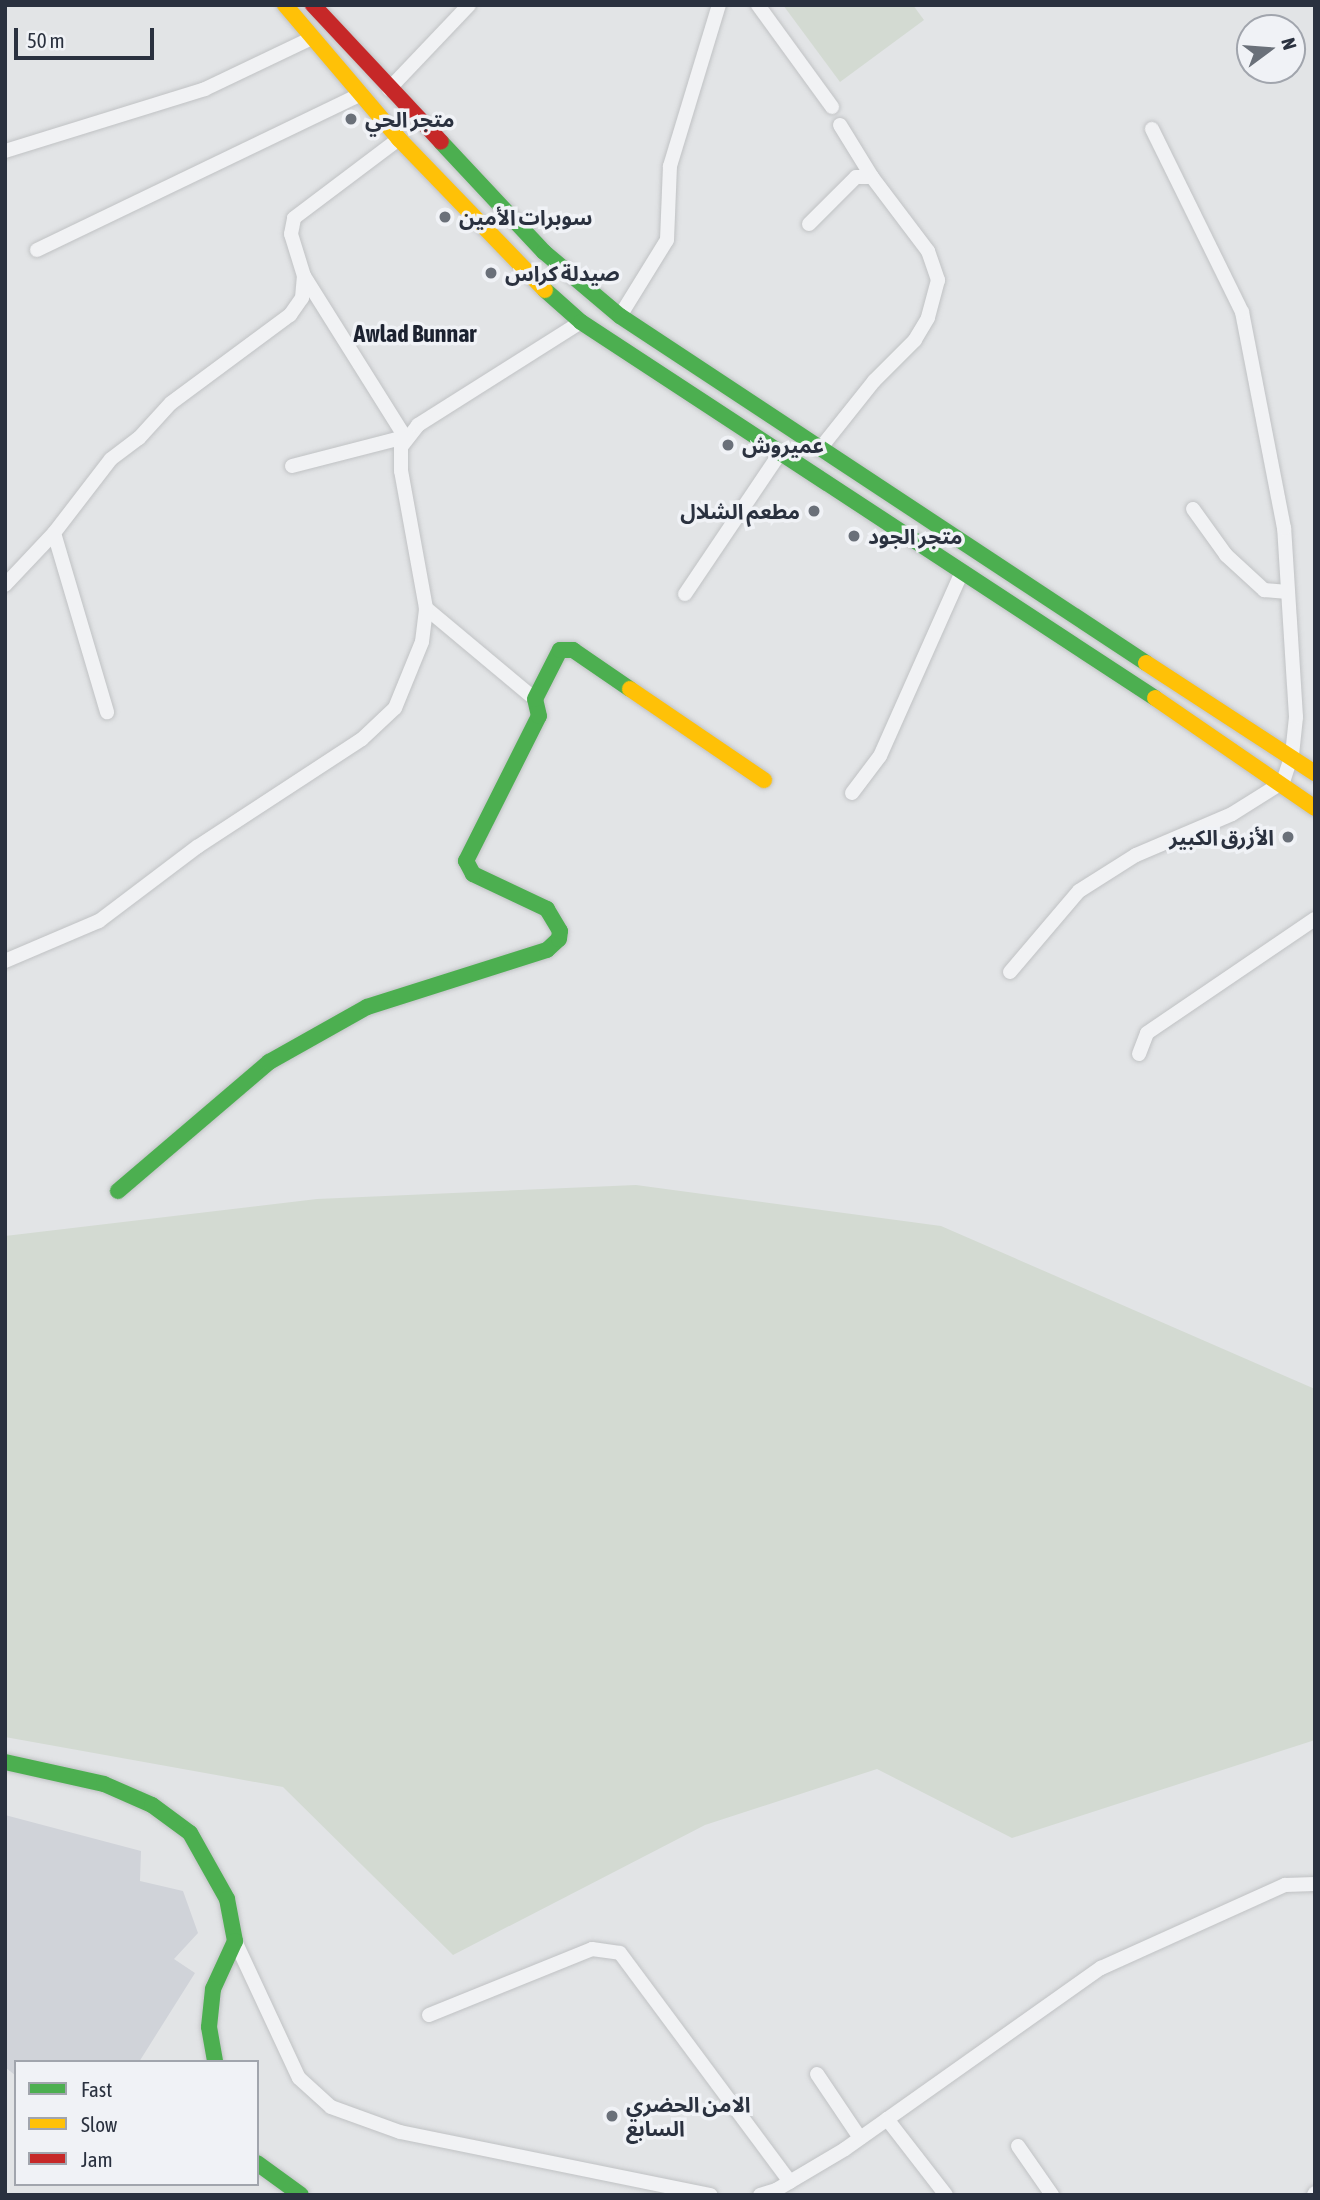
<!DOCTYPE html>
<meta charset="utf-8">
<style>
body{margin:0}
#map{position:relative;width:1320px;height:2200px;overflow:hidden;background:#e2e4e6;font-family:"Asap Condensed","Noto Sans Arabic",sans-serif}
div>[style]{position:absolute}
.built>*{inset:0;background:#d0d3d9}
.green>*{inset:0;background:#d3dad2}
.roads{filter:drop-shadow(0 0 2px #c0c2c4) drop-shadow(0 0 2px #c0c2c4)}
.street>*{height:14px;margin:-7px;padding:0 7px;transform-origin:7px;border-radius:7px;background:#f1f2f4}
.fast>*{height:16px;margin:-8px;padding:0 8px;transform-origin:8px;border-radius:8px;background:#4caf50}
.slow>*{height:16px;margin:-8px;padding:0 8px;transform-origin:8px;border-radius:8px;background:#ffc107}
.jam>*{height:16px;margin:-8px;padding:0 8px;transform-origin:8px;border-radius:8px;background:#c62828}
.dots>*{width:19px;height:19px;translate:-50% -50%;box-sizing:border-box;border:4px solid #f0f2f6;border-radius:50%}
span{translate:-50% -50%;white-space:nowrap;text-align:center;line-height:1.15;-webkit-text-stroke:7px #f0f2f6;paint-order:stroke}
.poi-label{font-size:21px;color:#2a313f;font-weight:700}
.left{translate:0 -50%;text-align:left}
.right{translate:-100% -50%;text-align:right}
.quarter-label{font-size:24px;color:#1c2230;font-weight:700}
.frame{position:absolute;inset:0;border:7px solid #2a313f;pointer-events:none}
.legend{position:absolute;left:14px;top:2060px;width:245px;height:126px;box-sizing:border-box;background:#f0f2f6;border:2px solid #a1a5ad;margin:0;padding:9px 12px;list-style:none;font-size:21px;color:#2a313f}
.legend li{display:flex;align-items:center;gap:14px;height:35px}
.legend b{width:35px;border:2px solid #a1a5ad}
.north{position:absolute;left:1236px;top:14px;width:70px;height:70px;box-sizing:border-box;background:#f0f2f6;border:2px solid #a1a5ad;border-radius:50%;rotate:74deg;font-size:19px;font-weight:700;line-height:28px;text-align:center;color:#2a313f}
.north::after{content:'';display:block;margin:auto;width:24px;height:32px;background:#6a7079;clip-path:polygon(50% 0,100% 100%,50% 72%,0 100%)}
.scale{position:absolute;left:14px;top:28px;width:140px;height:32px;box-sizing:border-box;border:4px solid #2a313f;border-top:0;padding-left:9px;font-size:21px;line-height:24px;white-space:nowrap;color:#2a313f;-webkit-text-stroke:5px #f0f2f6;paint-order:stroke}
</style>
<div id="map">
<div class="built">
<div style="clip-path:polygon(5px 1815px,141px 1851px,140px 1881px,183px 1891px,198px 1933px,174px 1959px,195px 1973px,139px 2062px,16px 2062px,16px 2076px,5px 2067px)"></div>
</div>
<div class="green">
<div style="clip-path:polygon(783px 5px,913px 5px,924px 20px,840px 82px)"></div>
<div style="clip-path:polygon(636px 1185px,941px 1226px,1315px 1389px,1315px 1740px,1012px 1838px,877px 1769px,705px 1825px,453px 1955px,283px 1787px,5px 1737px,5px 1236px,317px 1199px)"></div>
</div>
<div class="roads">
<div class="street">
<div style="left:758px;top:5px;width:126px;rotate:54deg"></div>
<div style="left:389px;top:89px;width:116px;rotate:-46.4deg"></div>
<div style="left:840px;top:125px;width:61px;rotate:58.4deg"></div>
<div style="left:5px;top:151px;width:209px;rotate:-17.2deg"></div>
<div style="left:205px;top:89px;width:116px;rotate:-25.5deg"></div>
<div style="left:809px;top:224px;width:66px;rotate:-45deg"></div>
<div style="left:856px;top:177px;width:16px"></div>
<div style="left:872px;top:177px;width:93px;rotate:52.9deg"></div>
<div style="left:928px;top:251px;width:31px;rotate:71deg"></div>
<div style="left:938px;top:280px;width:39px;rotate:105deg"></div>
<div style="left:928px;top:318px;width:26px;rotate:121deg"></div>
<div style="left:915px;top:340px;width:58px;rotate:135deg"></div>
<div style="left:874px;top:381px;width:88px;rotate:128.6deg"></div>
<div style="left:37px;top:250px;width:360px;rotate:-25.7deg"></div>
<div style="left:620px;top:316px;width:89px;rotate:-58.3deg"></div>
<div style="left:667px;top:240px;width:74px;rotate:-87.7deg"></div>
<div style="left:670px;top:166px;width:168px;rotate:-73.1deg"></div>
<div style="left:292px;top:466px;width:117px;rotate:-14.4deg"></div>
<div style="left:405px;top:437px;width:190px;rotate:-122.1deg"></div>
<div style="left:1193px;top:509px;width:57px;rotate:54.3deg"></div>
<div style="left:1226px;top:555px;width:52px;rotate:42.6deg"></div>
<div style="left:1264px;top:590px;width:24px;rotate:5deg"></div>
<div style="left:54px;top:533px;width:187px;rotate:73.5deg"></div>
<div style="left:5px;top:585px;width:71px;rotate:-46.7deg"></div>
<div style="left:54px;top:533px;width:93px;rotate:-52.4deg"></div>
<div style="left:111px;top:459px;width:35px;rotate:-37deg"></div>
<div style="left:139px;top:438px;width:47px;rotate:-47.6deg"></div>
<div style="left:171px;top:403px;width:148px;rotate:-36.5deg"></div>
<div style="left:290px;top:315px;width:21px;rotate:-55deg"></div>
<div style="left:302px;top:298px;width:22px;rotate:-85deg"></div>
<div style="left:304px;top:276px;width:44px;rotate:-107.2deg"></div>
<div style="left:291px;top:234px;width:16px;rotate:-79deg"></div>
<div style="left:294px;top:218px;width:131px;rotate:-37deg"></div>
<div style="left:685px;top:594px;width:170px;rotate:-56deg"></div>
<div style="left:426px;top:608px;width:142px;rotate:39.9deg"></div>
<div style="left:852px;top:793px;width:46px;rotate:-52.9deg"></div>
<div style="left:880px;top:756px;width:201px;rotate:-66deg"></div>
<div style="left:5px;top:961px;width:102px;rotate:-23.1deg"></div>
<div style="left:99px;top:921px;width:123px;rotate:-37.1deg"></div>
<div style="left:197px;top:847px;width:197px;rotate:-33.2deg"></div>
<div style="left:362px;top:739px;width:45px;rotate:-43.2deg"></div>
<div style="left:395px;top:708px;width:71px;rotate:-67.8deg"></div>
<div style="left:422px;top:642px;width:34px;rotate:-83deg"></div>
<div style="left:426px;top:608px;width:139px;rotate:-100.3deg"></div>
<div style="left:401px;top:471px;width:24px;rotate:-90deg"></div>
<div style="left:401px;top:447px;width:28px;rotate:-52deg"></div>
<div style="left:418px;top:425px;width:193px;rotate:-32.3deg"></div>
<div style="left:1010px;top:972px;width:106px;rotate:-49.6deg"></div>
<div style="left:1079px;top:891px;width:67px;rotate:-32.3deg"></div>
<div style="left:1136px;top:855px;width:104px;rotate:-23.1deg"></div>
<div style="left:1232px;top:814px;width:60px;rotate:-32.1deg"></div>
<div style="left:1283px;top:782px;width:28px;rotate:-72deg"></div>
<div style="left:1292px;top:755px;width:38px;rotate:-84deg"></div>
<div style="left:1296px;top:717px;width:189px;rotate:-93.6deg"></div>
<div style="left:1284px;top:528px;width:220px;rotate:-101deg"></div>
<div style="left:1242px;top:312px;width:204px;rotate:-116.2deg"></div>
<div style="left:1139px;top:1054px;width:22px;rotate:-69deg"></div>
<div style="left:1147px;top:1033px;width:203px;rotate:-34.2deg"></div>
<div style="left:235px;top:1941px;width:151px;rotate:65deg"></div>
<div style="left:299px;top:2078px;width:43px;rotate:42.2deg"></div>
<div style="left:331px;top:2107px;width:73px;rotate:19.9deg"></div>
<div style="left:400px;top:2132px;width:317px;rotate:11.5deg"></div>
<div style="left:429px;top:2015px;width:176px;rotate:-22deg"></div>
<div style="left:592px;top:1949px;width:28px;rotate:8deg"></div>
<div style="left:620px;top:1953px;width:285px;rotate:53.4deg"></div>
<div style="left:817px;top:2074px;width:77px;rotate:56.1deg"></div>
<div style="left:887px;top:2119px;width:96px;rotate:52.2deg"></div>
<div style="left:1018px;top:2146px;width:60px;rotate:55.2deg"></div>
<div style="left:760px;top:2195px;width:17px;rotate:-17deg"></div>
<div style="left:776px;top:2190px;width:80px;rotate:-30.7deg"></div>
<div style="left:845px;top:2149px;width:314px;rotate:-35.3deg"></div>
<div style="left:1101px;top:1968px;width:202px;rotate:-24.3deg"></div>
<div style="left:1285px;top:1885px;width:30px;rotate:-2deg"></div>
<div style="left:1314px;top:2195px;width:2px;rotate:-63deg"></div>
</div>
<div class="fast">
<div style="left:441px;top:142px;width:151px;rotate:46.9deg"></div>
<div style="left:544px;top:252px;width:99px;rotate:40.1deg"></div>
<div style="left:620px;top:316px;width:630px;rotate:33.41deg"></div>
<div style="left:545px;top:290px;width:48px;rotate:41.6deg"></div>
<div style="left:581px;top:322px;width:686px;rotate:33.23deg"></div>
<div style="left:118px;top:1191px;width:199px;rotate:-40.5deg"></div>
<div style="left:269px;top:1062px;width:112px;rotate:-29.3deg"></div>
<div style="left:367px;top:1007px;width:189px;rotate:-17.6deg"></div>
<div style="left:547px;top:950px;width:16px;rotate:-43deg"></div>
<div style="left:559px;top:939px;width:8px;rotate:-83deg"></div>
<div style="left:560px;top:931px;width:26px;rotate:-121deg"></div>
<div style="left:547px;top:909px;width:82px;rotate:-154.7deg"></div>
<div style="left:473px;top:874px;width:15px;rotate:-118deg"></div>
<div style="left:466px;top:861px;width:162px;rotate:-63.3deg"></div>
<div style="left:539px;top:716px;width:17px;rotate:-103deg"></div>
<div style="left:535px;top:699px;width:55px;rotate:-63deg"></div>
<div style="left:560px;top:650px;width:13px"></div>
<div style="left:573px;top:650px;width:69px;rotate:34.4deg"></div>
<div style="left:5px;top:1762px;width:101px;rotate:12.5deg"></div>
<div style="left:104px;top:1784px;width:52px;rotate:23.6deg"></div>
<div style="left:152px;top:1805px;width:47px;rotate:36.4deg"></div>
<div style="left:190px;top:1833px;width:76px;rotate:60.7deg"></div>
<div style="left:227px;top:1899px;width:43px;rotate:79.2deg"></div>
<div style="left:235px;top:1941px;width:53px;rotate:114.6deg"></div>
<div style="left:213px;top:1989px;width:38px;rotate:96deg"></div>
<div style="left:209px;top:2027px;width:36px;rotate:80deg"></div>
<div style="left:257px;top:2163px;width:54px;rotate:36deg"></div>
</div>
<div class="slow">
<div style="left:285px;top:5px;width:176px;rotate:49.6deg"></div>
<div style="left:399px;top:139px;width:210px;rotate:46deg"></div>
<div style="left:1146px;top:663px;width:202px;rotate:33.1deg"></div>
<div style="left:630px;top:689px;width:162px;rotate:34.2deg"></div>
<div style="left:1155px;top:698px;width:194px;rotate:34.5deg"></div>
</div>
<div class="jam">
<div style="left:313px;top:5px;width:187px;rotate:46.9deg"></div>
</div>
</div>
<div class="dots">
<div style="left:351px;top:119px;background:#6a7079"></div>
<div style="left:445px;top:217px;background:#6a7079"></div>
<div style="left:491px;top:273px;background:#6a7079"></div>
<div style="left:728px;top:445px;background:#6a7079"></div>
<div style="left:814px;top:511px;background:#6a7079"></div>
<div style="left:854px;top:536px;background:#6a7079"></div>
<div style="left:1288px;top:837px;background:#6a7079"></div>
<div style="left:612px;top:2116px;background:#6a7079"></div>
</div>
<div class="poi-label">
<span class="left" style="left:365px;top:119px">متجر الحي</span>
<span class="left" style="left:459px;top:217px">سوبرات الأمين</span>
<span class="left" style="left:505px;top:273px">صيدلة كراس</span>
<span class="left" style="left:742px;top:445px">عميروش</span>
<span class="right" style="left:800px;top:511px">مطعم الشلال</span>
<span class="left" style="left:868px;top:536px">متجر الجود</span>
<span class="right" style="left:1274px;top:837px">الأزرق الكبير</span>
<span class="left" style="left:626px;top:2116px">الامن الحضري<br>السابع</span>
</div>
<div class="quarter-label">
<span style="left:415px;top:334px">Awlad Bunnar</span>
</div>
<div class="frame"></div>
<ul class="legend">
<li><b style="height:9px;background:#4caf50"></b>Fast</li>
<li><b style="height:9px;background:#ffc107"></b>Slow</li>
<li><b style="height:9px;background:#c62828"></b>Jam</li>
</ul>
<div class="north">N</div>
<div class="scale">50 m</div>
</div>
